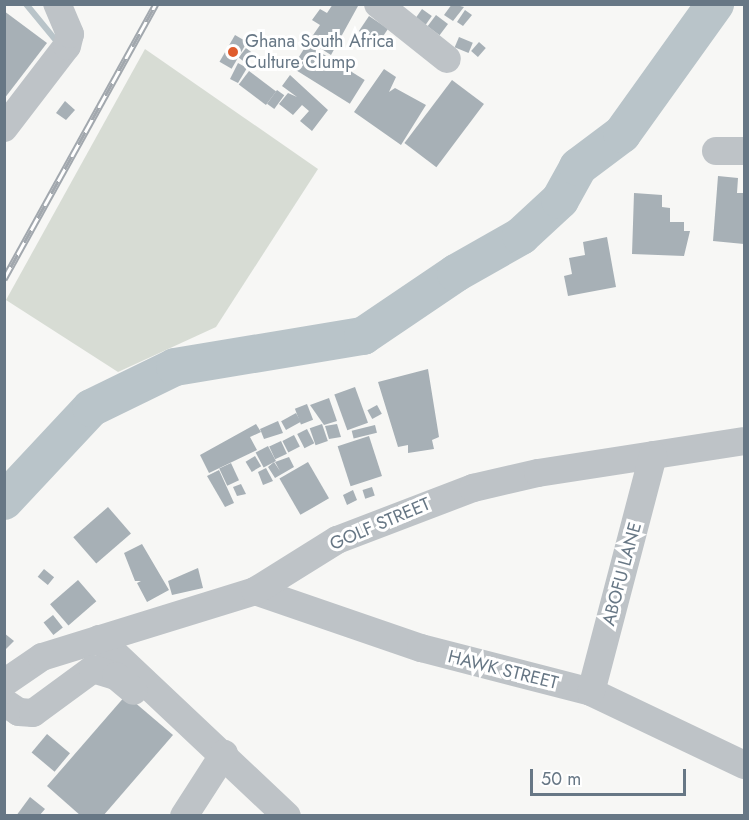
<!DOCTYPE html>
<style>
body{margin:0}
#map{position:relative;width:749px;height:820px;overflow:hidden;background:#f7f7f5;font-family:Jost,sans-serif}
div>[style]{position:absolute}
.green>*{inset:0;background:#d7dcd4}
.stream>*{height:6px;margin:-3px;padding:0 3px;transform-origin:3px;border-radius:3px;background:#b9c4c9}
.river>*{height:38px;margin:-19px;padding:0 19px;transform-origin:19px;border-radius:19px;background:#b9c4c9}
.building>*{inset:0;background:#a7b0b6;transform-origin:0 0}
.minor>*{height:28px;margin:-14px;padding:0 14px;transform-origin:14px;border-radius:14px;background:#bec3c7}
.rail>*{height:7px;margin-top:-3.5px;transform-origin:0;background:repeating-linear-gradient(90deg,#fff 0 14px,#a2a8ae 0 28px);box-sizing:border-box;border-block:2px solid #a2a8ae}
.dots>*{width:16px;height:16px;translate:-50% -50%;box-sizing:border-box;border:3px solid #fff;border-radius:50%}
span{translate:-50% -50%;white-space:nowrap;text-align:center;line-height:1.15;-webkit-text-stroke:6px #fff;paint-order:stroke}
.poi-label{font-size:18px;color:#677785}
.left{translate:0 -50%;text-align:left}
.street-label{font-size:18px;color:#677785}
.frame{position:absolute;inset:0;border:6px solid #677785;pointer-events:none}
.scale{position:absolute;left:530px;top:769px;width:156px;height:27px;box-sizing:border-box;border:3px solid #677785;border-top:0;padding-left:8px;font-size:18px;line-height:21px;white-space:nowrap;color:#677785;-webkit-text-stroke:4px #fff;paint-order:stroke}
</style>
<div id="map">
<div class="green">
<div style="clip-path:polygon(145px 49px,318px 169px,216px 327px,118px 372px,6px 300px)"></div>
</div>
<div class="stream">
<div style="left:26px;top:4px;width:50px;rotate:50.6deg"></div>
</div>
<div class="river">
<div style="left:4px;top:501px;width:127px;rotate:-46.9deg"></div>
<div style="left:91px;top:408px;width:93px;rotate:-26deg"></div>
<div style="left:175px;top:367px;width:191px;rotate:-9.4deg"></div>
<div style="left:363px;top:336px;width:112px;rotate:-34.1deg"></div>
<div style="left:456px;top:273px;width:75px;rotate:-29.6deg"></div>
<div style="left:521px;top:236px;width:53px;rotate:-42.7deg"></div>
<div style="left:560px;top:200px;width:38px;rotate:-61deg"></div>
<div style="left:578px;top:167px;width:55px;rotate:-36.9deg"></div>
<div style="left:622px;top:134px;width:160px;rotate:-54.4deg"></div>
</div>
<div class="building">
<div style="clip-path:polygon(333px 4px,358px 6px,331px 55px,309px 41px,320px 25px,312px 20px,320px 9px,327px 13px)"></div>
<div style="clip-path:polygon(452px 4px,464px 7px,453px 21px,444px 15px)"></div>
<div style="left:422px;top:9px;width:12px;height:11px;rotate:35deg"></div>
<div style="clip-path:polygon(465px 10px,472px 15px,463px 26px,457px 22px)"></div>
<div style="clip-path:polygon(4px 11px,47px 43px,4px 99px)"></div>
<div style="left:436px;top:15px;width:15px;height:14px;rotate:37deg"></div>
<div style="left:369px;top:16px;width:23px;height:18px;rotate:34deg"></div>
<div style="left:235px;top:35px;width:14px;height:31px;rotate:30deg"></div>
<div style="left:459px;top:37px;width:15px;height:11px;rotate:23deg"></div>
<div style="left:479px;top:42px;width:9px;height:12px;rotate:41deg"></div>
<div style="left:307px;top:44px;width:68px;height:28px;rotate:32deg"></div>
<div style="left:246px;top:48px;width:11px;height:12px;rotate:38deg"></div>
<div style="clip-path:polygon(238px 63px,247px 68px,238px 83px,230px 79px)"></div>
<div style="clip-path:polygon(384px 69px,396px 77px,389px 92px,395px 88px,426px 105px,401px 145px,354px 112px)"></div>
<div style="left:249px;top:71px;width:34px;height:17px;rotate:37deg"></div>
<div style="clip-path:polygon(290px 75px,328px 110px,312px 131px,300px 121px,309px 111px,302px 105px,293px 115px,279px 104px,288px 93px,297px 97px,282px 86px)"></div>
<div style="left:452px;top:80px;width:40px;height:79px;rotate:37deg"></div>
<div style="left:277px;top:90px;width:9px;height:17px;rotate:36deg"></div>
<div style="clip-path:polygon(65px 101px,75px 110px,66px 120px,56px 113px)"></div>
<div style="clip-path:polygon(718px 176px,738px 178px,737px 193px,744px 193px,744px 244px,713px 241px)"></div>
<div style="clip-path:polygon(634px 193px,662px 195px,662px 207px,670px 208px,670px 222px,684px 222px,684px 231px,690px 231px,684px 256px,632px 254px)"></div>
<div style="clip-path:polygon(607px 237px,616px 287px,568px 296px,564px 276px,572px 274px,569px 258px,585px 255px,583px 242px)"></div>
<div style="clip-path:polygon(428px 369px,439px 437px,432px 440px,434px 449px,408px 453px,408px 445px,398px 447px,378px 382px)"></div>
<div style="left:355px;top:387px;width:38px;height:22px;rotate:70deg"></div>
<div style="clip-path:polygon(329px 398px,337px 421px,324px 425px,310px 405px)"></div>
<div style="left:307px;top:404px;width:17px;height:13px;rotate:69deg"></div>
<div style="left:377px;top:405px;width:10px;height:11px;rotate:61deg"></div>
<div style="left:296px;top:413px;width:10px;height:17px;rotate:61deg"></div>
<div style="clip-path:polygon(278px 421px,283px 433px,264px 439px,260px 429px)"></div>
<div style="clip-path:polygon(256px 424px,261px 432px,250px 437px,257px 450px,209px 473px,200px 455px)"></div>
<div style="left:322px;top:424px;width:18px;height:13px;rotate:71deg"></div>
<div style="clip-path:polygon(337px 424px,341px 437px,329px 439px,325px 426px)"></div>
<div style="left:375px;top:425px;width:8px;height:24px;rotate:76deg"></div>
<div style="left:307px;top:429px;width:16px;height:11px;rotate:63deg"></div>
<div style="left:294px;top:435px;width:13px;height:13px;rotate:63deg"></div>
<div style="left:369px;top:436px;width:42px;height:33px;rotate:72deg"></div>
<div style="left:281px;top:441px;width:14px;height:13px;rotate:65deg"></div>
<div style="left:268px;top:446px;width:17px;height:14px;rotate:62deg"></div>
<div style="left:255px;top:456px;width:12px;height:11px;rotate:59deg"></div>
<div style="clip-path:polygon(289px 457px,294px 467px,275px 478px,268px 467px,274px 462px,280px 471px,275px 462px)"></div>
<div style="left:308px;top:462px;width:42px;height:33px;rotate:60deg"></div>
<div style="left:231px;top:463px;width:19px;height:13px;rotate:65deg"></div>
<div style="clip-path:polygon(266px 468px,273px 481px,263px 485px,258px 472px)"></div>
<div style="clip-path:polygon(219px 470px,234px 503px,225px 507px,207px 476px)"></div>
<div style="clip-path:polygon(241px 484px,246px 494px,237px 496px,233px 487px)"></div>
<div style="left:372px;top:487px;width:9px;height:10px;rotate:72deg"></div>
<div style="clip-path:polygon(353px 490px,357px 500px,347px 505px,343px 495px)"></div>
<div style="left:108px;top:507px;width:35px;height:46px;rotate:49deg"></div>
<div style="clip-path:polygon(142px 544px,169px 590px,147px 602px,137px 583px,141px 581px,135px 581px,124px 553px)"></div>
<div style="clip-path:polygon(198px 568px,203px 588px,172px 595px,168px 581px)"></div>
<div style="left:44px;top:569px;width:13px;height:10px;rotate:39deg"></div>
<div style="left:78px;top:580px;width:28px;height:37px;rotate:49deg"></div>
<div style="left:53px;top:615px;width:16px;height:12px;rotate:52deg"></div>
<div style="clip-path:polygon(4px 633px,14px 641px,4px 651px)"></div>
<div style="clip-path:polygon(126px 695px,173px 735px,103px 816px,81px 816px,47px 786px)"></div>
<div style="left:47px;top:734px;width:30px;height:24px;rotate:40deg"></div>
<div style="clip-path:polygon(30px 797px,45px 809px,39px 816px,16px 816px)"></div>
</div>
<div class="minor">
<div style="left:378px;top:4px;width:88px;rotate:38.6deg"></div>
<div style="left:4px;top:128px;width:103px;rotate:-52.5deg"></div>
<div style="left:67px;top:46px;width:12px;rotate:-76deg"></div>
<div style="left:70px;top:34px;width:33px;rotate:-113deg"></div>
<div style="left:716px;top:151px;width:28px"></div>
<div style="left:255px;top:591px;width:176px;rotate:19deg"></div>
<div style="left:421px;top:648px;width:176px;rotate:14.5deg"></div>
<div style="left:591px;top:692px;width:170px;rotate:25.5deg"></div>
<div style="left:99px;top:639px;width:258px;rotate:43.3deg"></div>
<div style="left:4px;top:683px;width:46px;rotate:-34.4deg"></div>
<div style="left:42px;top:657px;width:223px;rotate:-17.2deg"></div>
<div style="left:255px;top:591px;width:97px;rotate:-31.9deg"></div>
<div style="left:337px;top:540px;width:146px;rotate:-20.9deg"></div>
<div style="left:473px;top:488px;width:67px;rotate:-13deg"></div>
<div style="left:538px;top:473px;width:208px;rotate:-8.8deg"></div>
<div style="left:591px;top:692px;width:245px;rotate:-75.3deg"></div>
<div style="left:4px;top:702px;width:18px;rotate:34deg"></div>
<div style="left:19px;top:712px;width:14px;rotate:4deg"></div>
<div style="left:33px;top:713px;width:74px;rotate:-36.3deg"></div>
<div style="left:93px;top:669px;width:24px;rotate:17deg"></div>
<div style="left:116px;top:676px;width:23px;rotate:40deg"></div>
<div style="left:184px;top:816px;width:74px;rotate:-57.2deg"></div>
</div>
<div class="rail">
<div style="left:4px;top:279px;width:314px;rotate:-61.1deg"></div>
</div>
<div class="dots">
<div style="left:233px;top:52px;background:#df5c2d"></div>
</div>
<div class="poi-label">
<span class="left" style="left:245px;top:52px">Ghana South Africa<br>Culture Clump</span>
</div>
<div class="street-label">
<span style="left:380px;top:524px;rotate:-23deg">GOLF STREET</span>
<span style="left:622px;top:574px;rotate:-75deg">ABOFU LANE</span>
<span style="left:503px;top:670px;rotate:14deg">HAWK STREET</span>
</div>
<div class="frame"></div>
<div class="scale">50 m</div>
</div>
